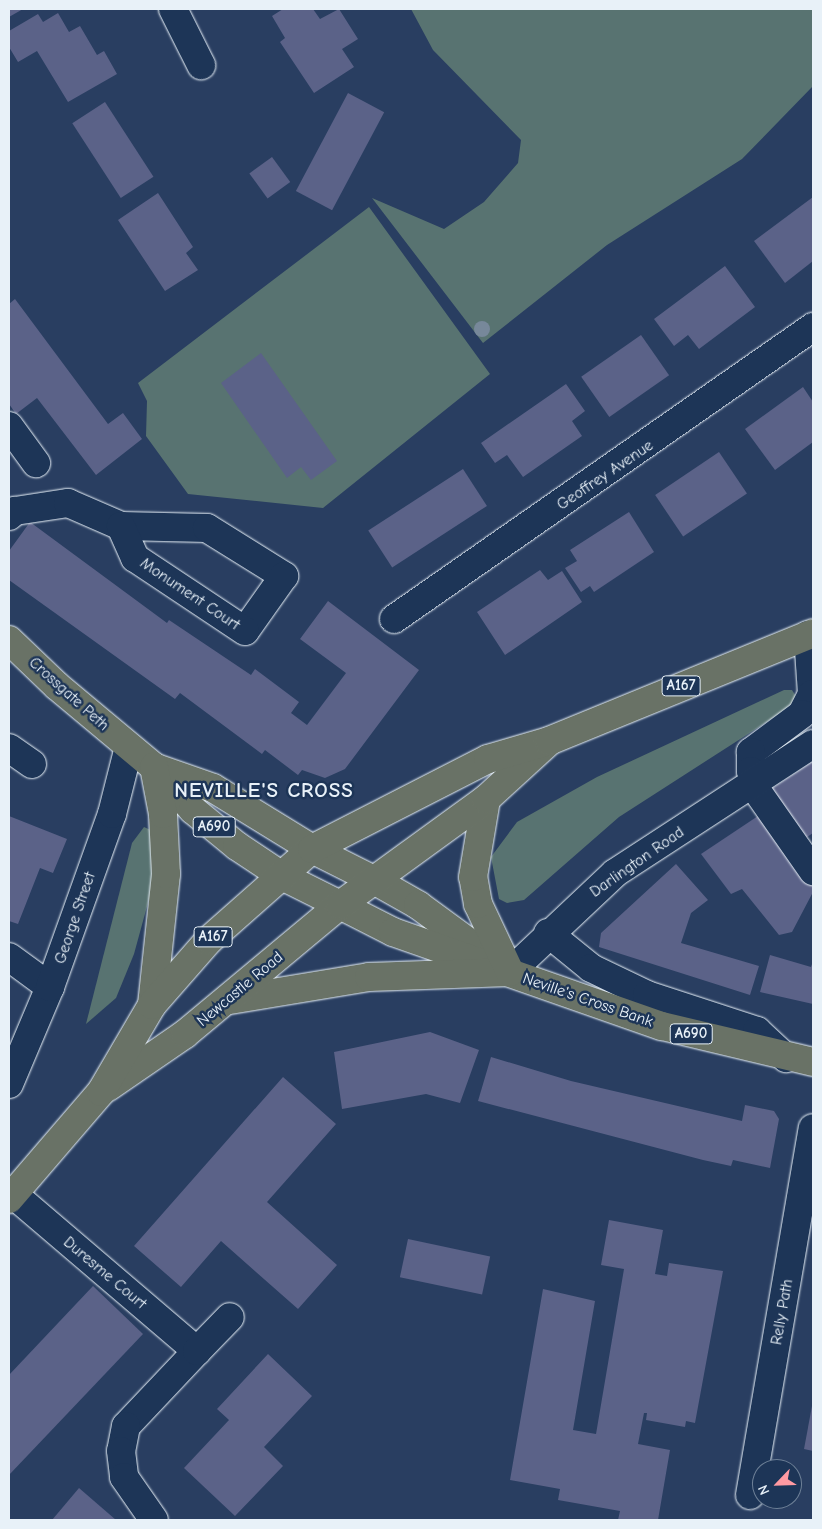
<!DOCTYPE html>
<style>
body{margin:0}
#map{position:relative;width:822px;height:1529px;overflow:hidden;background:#293e61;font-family:"Comic Neue",sans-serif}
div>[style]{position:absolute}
.green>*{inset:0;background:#587371}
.building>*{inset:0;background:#5b6288;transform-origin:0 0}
.roads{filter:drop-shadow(0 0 1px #e8f1f8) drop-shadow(0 0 1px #e8f1f8)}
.minor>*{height:28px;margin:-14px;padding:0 14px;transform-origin:14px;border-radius:14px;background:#1d3557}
.major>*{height:28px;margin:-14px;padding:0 14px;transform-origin:14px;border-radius:14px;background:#697266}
.highway>*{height:28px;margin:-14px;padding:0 14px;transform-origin:14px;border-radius:14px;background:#697266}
.trees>*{width:16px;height:16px;margin:-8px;border-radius:50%;background:#77889a}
span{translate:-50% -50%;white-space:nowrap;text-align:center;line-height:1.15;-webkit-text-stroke:5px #1d3557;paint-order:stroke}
.shield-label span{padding:1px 4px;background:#1d3557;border:1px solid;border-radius:4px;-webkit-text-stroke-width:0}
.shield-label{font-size:15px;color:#e8f1f8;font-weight:700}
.street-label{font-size:16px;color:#e8f1f8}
.district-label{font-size:21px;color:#e8f1f8;font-weight:700;letter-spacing:1px}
.frame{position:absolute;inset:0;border:10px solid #e8f1f8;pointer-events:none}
.north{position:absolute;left:752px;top:1459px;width:50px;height:50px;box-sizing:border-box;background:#1d3557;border:1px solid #6e8097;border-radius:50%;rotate:246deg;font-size:14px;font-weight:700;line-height:20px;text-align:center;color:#e8f1f8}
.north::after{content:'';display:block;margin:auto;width:18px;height:22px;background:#ff9aa2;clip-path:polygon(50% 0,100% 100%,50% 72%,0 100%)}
</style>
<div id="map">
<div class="green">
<div style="clip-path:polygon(411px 9px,813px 9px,813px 86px,742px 159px,607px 245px,483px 343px,372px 198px,444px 229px,484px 202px,518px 163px,521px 140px,433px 50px)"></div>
<div style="clip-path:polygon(369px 207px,490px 374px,323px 508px,188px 494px,146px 436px,147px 401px,138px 383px)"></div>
<div style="clip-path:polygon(784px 690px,792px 690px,797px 698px,793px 705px,619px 817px,524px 900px,507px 903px,499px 899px,491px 857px,517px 822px,597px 777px)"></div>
<div style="clip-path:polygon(144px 827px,155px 832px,152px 888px,134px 954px,116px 998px,86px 1024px,132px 843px)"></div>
</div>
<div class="building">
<div style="clip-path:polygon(9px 9px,23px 9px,9px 17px)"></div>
<div style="clip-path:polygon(283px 9px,313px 9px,320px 19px,339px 9px,358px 39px,342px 49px,354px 67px,314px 93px,280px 42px,285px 38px,272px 16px)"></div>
<div style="clip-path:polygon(58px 13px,69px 32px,80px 26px,97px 55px,104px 51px,117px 74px,68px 102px,37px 51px,18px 62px,9px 47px,9px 31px,38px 14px,43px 22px)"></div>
<div style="left:348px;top:93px;width:41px;height:111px;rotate:28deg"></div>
<div style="left:105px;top:102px;width:89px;height:39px;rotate:57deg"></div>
<div style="left:272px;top:157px;width:31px;height:28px;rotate:54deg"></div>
<div style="clip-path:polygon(158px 193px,193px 247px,186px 253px,198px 270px,165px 291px,118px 220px)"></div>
<div style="clip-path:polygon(813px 197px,813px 261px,785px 283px,754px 241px)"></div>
<div style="clip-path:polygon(725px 266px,755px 307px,699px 349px,688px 335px,674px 346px,654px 319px)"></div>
<div style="clip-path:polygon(15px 299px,108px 424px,123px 413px,142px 439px,96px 475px,37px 398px,16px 414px,9px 404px,9px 304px)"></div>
<div style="left:641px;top:335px;width:49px;height:73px;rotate:55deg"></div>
<div style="clip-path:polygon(261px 353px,337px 461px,311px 480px,301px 467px,287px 478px,221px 383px)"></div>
<div style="clip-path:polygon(566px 384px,585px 411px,572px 421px,582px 436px,523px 477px,507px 455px,495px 463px,481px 443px)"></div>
<div style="clip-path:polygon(803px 387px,813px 402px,813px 442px,775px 470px,745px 429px)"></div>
<div style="left:719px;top:452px;width:50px;height:77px;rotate:56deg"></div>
<div style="left:463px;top:469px;width:44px;height:113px;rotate:57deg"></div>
<div style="clip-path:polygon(629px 512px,654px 552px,594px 592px,590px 586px,581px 592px,565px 568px,577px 561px,570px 550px)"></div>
<div style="clip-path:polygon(30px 522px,167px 623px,169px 620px,251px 675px,255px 669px,299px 702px,291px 713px,307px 725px,346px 673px,300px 639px,328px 601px,419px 670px,345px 769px,325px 778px,302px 770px,298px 775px,265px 750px,262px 754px,180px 693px,175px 699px,9px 580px,9px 551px)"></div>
<div style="clip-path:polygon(540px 570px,548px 580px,562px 571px,582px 602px,505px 655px,477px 612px)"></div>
<div style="clip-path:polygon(813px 761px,813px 833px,801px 841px,768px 791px)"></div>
<div style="clip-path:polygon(9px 816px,67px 839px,53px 873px,40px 868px,18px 924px,9px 921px)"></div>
<div style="clip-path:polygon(758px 816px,813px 884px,813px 892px,792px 932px,779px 935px,742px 889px,731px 894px,701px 854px)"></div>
<div style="clip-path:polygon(676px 864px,708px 900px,691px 913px,681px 943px,759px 966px,750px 995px,599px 947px,601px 933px)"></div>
<div style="clip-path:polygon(770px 955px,811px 967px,813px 961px,813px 1004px,760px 992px)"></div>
<div style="clip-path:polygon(430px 1032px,479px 1050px,460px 1103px,426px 1094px,342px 1109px,334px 1052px)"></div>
<div style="clip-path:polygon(491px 1057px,571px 1081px,742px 1121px,745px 1105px,774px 1111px,779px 1119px,770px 1168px,733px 1160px,731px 1166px,703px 1160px,478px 1101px)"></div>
<div style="clip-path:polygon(283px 1077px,336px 1124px,267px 1202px,337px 1265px,298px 1309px,221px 1241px,181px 1287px,134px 1246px)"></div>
<div style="clip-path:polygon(609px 1220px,663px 1230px,655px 1274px,667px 1276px,669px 1263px,723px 1271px,695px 1423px,686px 1421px,685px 1427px,646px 1420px,647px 1413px,644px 1413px,638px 1444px,670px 1450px,658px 1520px,618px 1520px,620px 1511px,558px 1500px,560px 1489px,510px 1480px,543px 1289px,595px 1301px,573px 1430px,596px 1434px,624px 1269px,601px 1265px)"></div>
<div style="left:408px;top:1239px;width:84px;height:39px;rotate:12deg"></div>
<div style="clip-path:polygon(93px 1286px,143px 1334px,9px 1475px,9px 1375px)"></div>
<div style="clip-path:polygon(268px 1354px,312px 1396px,264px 1447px,283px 1466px,235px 1516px,184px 1468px,229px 1420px,217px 1409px)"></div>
<div style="clip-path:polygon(812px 1406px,813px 1406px,813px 1451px,804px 1449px)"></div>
<div style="clip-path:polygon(79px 1488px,116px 1520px,52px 1520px)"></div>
</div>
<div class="roads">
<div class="minor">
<div style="left:173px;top:9px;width:63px;rotate:63.4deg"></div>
<div style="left:9px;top:426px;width:46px;rotate:53.9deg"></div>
<div style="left:9px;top:516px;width:8px;rotate:-40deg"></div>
<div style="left:15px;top:511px;width:54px;rotate:-8.6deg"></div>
<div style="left:68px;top:503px;width:58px;rotate:23.5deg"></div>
<div style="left:121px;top:526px;width:86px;rotate:1.3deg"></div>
<div style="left:207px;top:528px;width:91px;rotate:31.9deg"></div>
<div style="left:284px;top:576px;width:67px;rotate:125.3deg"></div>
<div style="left:245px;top:631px;width:132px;rotate:-146.4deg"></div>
<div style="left:135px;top:558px;width:35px;rotate:-114deg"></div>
<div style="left:394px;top:619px;width:511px;rotate:-34.87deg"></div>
<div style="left:808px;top:635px;width:59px;rotate:86.1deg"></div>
<div style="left:812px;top:694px;width:22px;rotate:117deg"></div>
<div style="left:802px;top:714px;width:64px;rotate:143.3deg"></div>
<div style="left:751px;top:752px;width:19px;rotate:90deg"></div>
<div style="left:751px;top:771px;width:21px;rotate:73deg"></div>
<div style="left:757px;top:791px;width:98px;rotate:55deg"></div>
<div style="left:9px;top:748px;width:28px;rotate:35deg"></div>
<div style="left:548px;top:933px;width:55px;rotate:39.1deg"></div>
<div style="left:591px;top:968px;width:62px;rotate:25.7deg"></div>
<div style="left:647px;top:995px;width:116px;rotate:18.1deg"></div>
<div style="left:757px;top:1031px;width:40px;rotate:43deg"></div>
<div style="left:9px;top:957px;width:51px;rotate:36.2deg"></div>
<div style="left:510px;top:972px;width:144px;rotate:-43.3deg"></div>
<div style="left:615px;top:873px;width:236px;rotate:-33.1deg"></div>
<div style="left:9px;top:1084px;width:105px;rotate:-67.1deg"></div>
<div style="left:50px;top:987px;width:184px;rotate:-70.3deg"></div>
<div style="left:112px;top:814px;width:69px;rotate:-75.8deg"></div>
<div style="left:13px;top:1194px;width:242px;rotate:40.5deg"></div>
<div style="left:197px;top:1351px;width:103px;rotate:133.4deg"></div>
<div style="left:126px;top:1426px;width:25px;rotate:101deg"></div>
<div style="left:121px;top:1451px;width:26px;rotate:83deg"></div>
<div style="left:124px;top:1477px;width:52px;rotate:55.1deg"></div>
<div style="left:197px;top:1351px;width:47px;rotate:-45.9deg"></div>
<div style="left:750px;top:1495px;width:372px;rotate:-80.3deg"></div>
</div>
<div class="major">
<div style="left:374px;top:880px;width:51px;rotate:29.6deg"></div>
<div style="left:418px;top:905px;width:88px;rotate:36.2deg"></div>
<div style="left:340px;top:905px;width:59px;rotate:27deg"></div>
<div style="left:393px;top:932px;width:285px;rotate:19.3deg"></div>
<div style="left:662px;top:1026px;width:155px;rotate:13.4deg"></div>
</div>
<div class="highway">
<div style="left:9px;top:640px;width:66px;rotate:43.8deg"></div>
<div style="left:57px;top:686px;width:126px;rotate:39.9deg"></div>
<div style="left:154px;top:767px;width:58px;rotate:47.8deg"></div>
<div style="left:193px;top:810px;width:57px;rotate:39.3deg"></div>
<div style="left:237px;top:846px;width:54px;rotate:33.7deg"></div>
<div style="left:282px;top:876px;width:65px;rotate:26.6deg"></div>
<div style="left:156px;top:768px;width:60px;rotate:19.3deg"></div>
<div style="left:213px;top:788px;width:116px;rotate:31.6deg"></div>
<div style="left:312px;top:849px;width:69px;rotate:26.6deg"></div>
<div style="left:230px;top:1000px;width:141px;rotate:-9.4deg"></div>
<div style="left:369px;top:977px;width:141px;rotate:-2deg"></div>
<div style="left:510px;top:972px;width:75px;rotate:-115.2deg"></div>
<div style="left:478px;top:904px;width:27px;rotate:-100deg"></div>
<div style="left:473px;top:877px;width:79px;rotate:-80.5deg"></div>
<div style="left:152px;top:1005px;width:132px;rotate:-83.9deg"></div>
<div style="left:166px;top:874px;width:60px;rotate:-92.9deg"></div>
<div style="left:163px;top:814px;width:48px;rotate:-100.8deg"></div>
<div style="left:108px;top:1087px;width:93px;rotate:-34.5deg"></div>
<div style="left:185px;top:1034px;width:202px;rotate:-39.8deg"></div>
<div style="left:340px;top:905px;width:180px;rotate:-36deg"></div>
<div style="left:486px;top:799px;width:81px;rotate:-42.5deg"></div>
<div style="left:9px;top:1199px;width:141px;rotate:-49.3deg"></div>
<div style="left:101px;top:1092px;width:101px;rotate:-59.6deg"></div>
<div style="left:152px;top:1005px;width:86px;rotate:-48.8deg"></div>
<div style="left:209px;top:940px;width:137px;rotate:-41.5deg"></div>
<div style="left:312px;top:849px;width:198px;rotate:-27.1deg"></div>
<div style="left:488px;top:759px;width:64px;rotate:-16.4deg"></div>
<div style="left:549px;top:741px;width:285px;rotate:-22.2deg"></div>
</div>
</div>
<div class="trees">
<div style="left:482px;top:329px"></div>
</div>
<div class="shield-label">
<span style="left:681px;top:686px">A167</span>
<span style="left:214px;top:827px">A690</span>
<span style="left:213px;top:937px">A167</span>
<span style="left:691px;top:1034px">A690</span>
</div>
<div class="street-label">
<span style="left:605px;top:475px;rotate:-34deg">Geoffrey Avenue</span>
<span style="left:190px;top:594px;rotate:34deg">Monument Court</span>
<span style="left:69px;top:694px;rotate:42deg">Crossgate Peth</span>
<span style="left:637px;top:862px;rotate:-35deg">Darlington Road</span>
<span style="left:75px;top:918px;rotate:-71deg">George Street</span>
<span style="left:240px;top:989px;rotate:-40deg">Newcastle Road</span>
<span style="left:588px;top:1000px;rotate:19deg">Neville's Cross Bank</span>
<span style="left:105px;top:1273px;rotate:40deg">Duresme Court</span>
<span style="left:782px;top:1312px;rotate:-80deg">Relly Path</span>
</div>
<div class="district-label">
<span style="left:264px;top:790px">NEVILLE'S CROSS</span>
</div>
<div class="frame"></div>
<div class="north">N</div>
</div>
